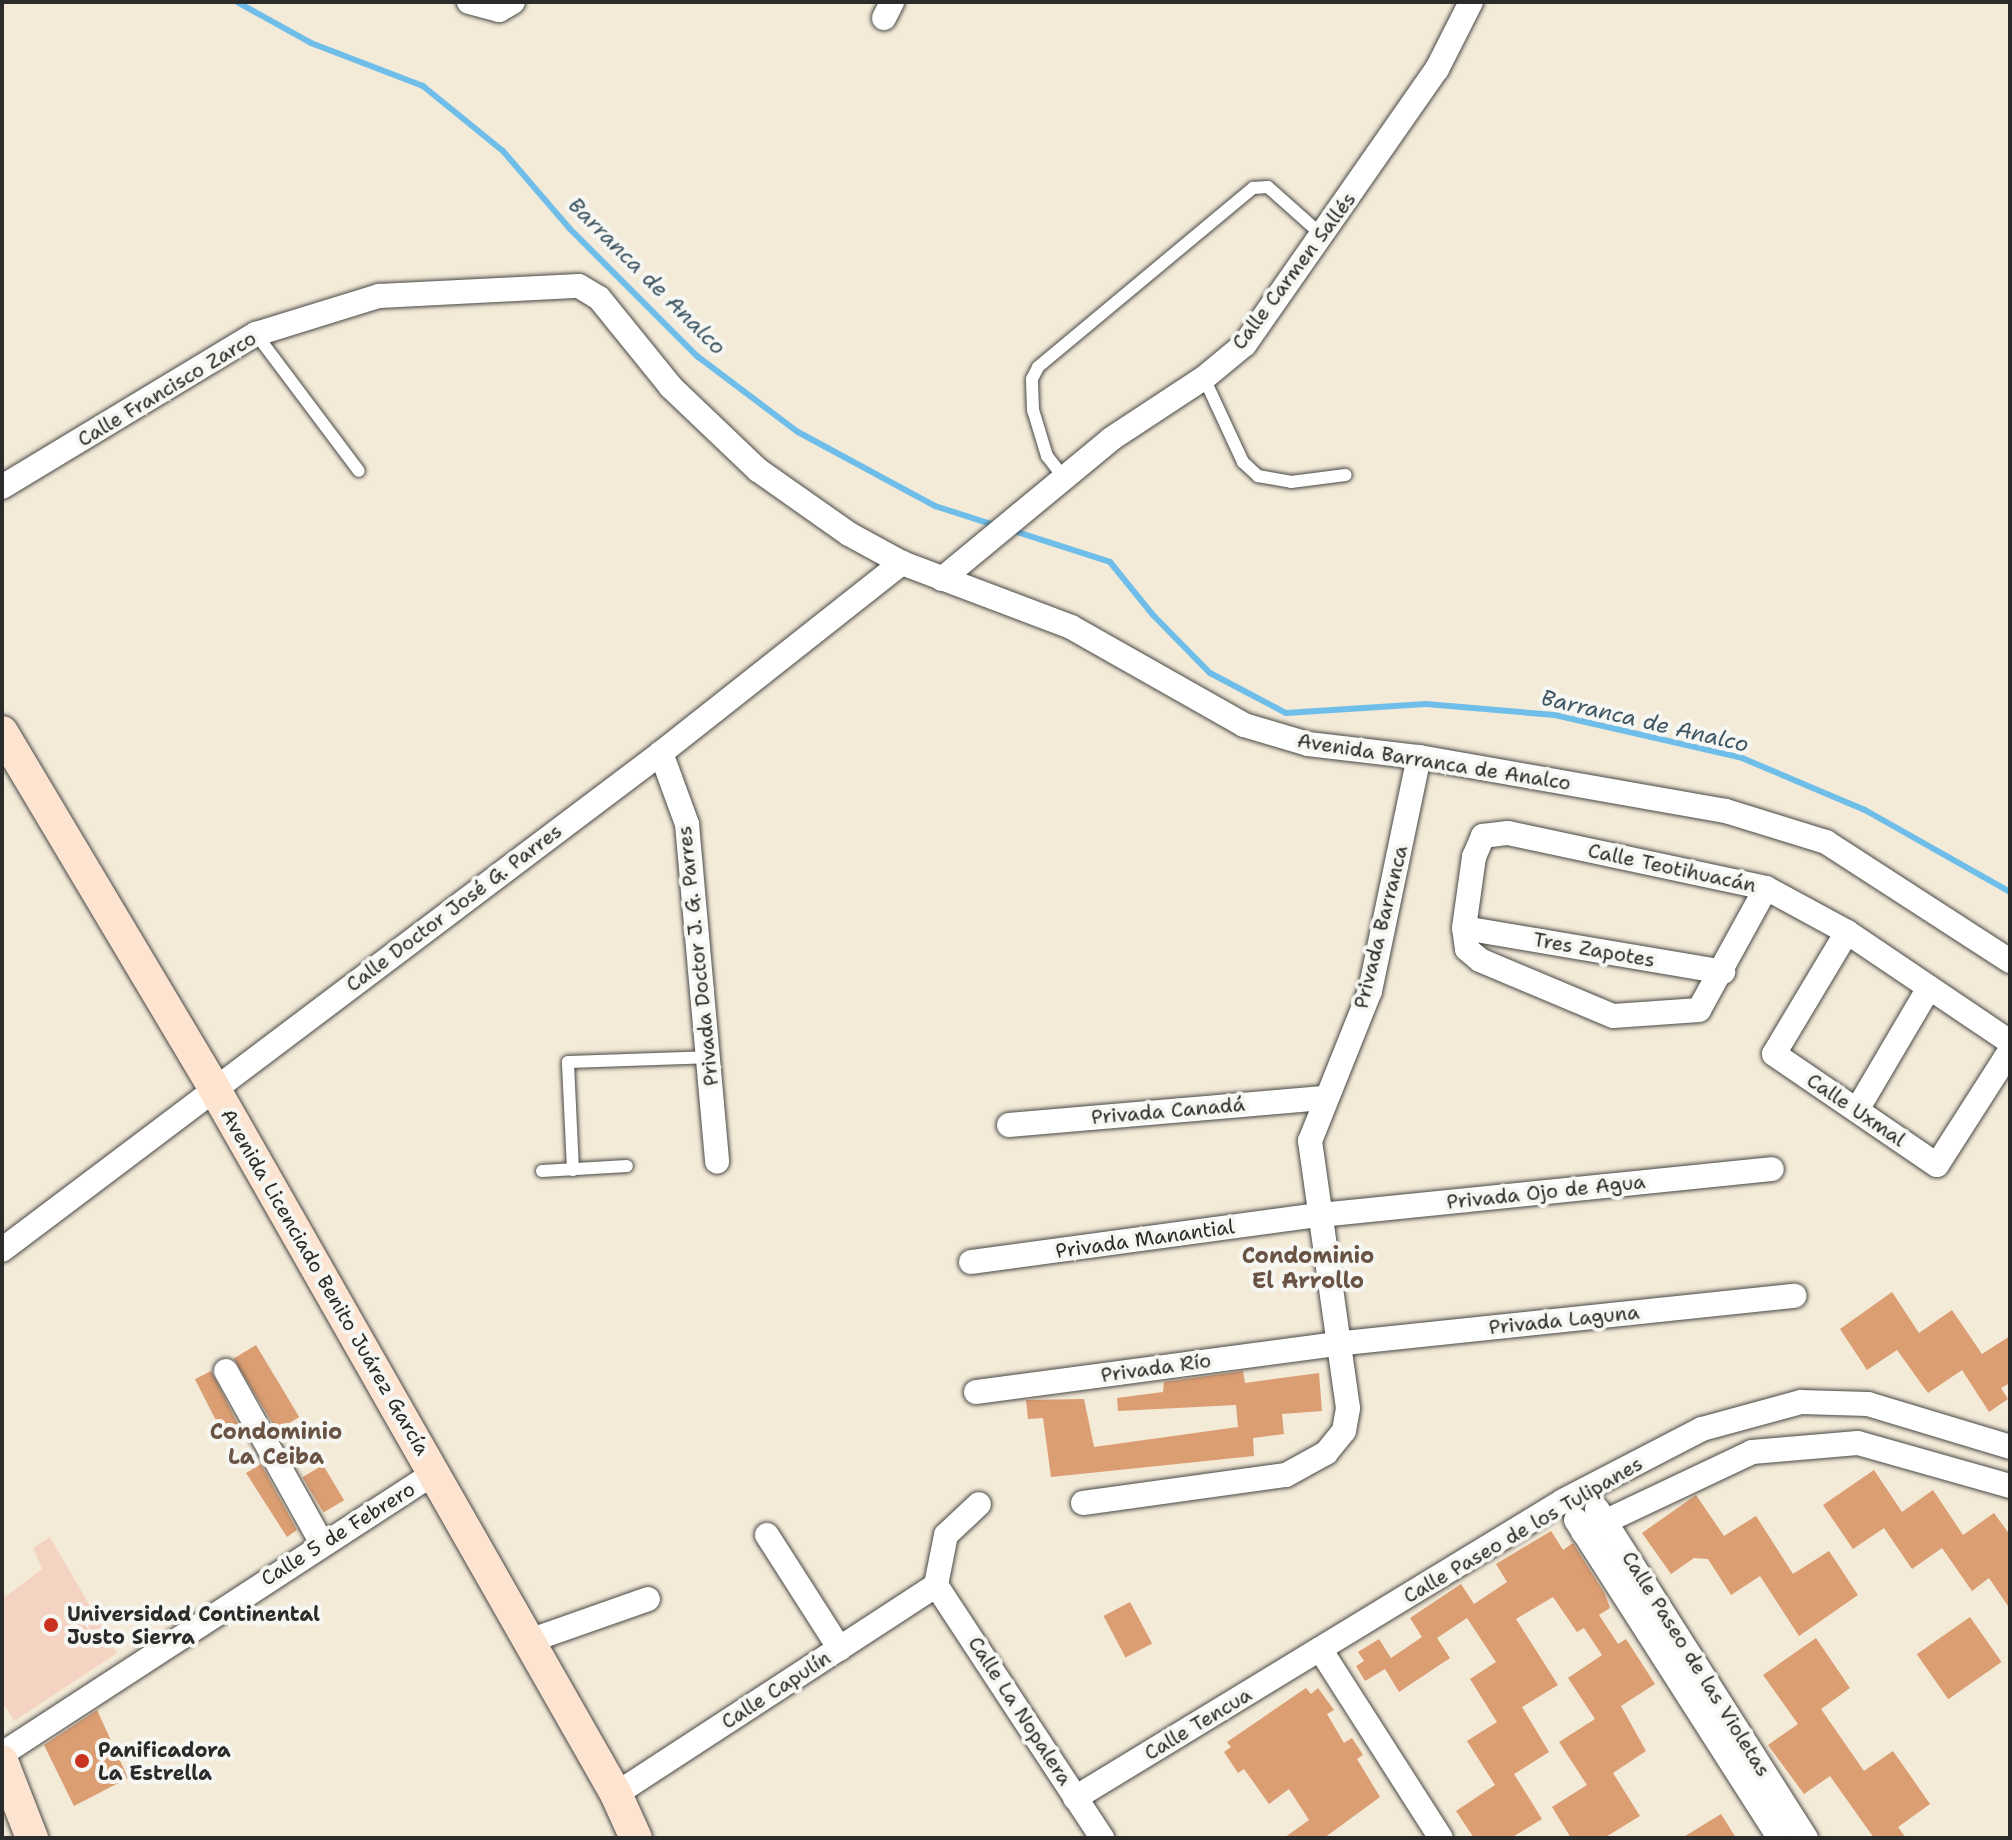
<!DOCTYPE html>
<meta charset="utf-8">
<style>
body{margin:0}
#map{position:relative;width:2012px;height:1840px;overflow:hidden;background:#f3ead8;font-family:"Shantell Sans",sans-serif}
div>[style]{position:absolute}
.built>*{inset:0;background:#f5d3c2}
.stream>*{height:6px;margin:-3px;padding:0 3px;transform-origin:3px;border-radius:3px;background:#6fbeea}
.building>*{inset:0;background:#db9d72;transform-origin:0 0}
.roads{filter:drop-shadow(0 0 2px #494845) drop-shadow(0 0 2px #494845)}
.lane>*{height:12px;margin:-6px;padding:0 6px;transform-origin:6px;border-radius:6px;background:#fff}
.street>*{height:24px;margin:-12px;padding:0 12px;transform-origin:12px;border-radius:12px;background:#fff}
.secondary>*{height:32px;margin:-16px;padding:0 16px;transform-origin:16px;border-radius:16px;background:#fde4d1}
.dots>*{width:22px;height:22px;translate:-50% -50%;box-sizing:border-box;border:4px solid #f6f6f2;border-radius:50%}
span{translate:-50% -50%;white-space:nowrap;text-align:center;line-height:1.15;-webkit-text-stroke:8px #f6f6f2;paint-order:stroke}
.street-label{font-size:20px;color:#2b2b2b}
.poi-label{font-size:20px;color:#2b2b2b;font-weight:700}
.left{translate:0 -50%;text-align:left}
.water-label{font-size:22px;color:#3f5764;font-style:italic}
.neighbourhood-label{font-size:22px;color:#695344;font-weight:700}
.frame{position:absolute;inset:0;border:4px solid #2b2b2b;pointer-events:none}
</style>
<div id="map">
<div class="built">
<div style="clip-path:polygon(50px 1537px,117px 1653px,14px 1721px,2px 1701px,2px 1593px,5px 1597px,42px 1569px,33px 1548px)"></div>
</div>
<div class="stream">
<div style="left:237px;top:2px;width:85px;rotate:29deg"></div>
<div style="left:311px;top:43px;width:120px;rotate:21deg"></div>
<div style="left:423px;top:86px;width:103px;rotate:39.1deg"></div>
<div style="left:503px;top:151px;width:103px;rotate:49.3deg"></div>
<div style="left:570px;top:229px;width:180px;rotate:45deg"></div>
<div style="left:697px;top:356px;width:126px;rotate:37deg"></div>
<div style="left:798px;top:432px;width:156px;rotate:28.4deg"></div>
<div style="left:935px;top:506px;width:65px;rotate:17.9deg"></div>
<div style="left:1011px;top:530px;width:104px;rotate:17.9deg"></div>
<div style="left:1110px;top:562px;width:68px;rotate:50.9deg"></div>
<div style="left:1153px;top:615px;width:81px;rotate:45.5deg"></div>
<div style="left:1210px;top:673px;width:86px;rotate:27.8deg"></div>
<div style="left:1286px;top:713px;width:140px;rotate:-3.7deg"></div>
<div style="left:1426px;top:704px;width:129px;rotate:4.9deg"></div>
<div style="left:1555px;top:715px;width:192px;rotate:12.9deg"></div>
<div style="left:1742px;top:758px;width:134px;rotate:22.9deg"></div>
<div style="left:1865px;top:810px;width:167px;rotate:29.5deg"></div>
</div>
<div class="building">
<div style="clip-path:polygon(1892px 1292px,1919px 1333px,1952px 1310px,1982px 1354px,2010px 1336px,2010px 1383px,2001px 1388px,2008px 1399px,1989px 1412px,1962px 1370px,1928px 1393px,1897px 1350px,1867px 1370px,1840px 1329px)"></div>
<div style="left:256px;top:1345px;width:84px;height:26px;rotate:59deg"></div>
<div style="left:211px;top:1371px;width:65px;height:18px;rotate:63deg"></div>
<div style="clip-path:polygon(1243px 1371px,1245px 1383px,1319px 1373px,1322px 1411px,1282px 1414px,1284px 1434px,1253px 1438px,1254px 1456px,1051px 1477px,1043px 1418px,1028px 1419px,1026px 1400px,1084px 1399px,1094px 1447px,1238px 1427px,1236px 1405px,1118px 1411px,1117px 1398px,1163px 1392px,1164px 1382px)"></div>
<div style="clip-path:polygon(261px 1464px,297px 1530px,287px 1537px,246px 1473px)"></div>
<div style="left:323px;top:1465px;width:41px;height:24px;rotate:59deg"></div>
<div style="clip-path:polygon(1874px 1470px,1902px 1512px,1933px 1490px,1963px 1535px,1994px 1513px,2010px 1535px,2010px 1609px,1989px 1578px,1972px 1591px,1942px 1548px,1912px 1569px,1884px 1528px,1853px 1549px,1823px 1505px)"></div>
<div style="clip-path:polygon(1696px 1495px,1724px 1536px,1756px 1516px,1793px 1574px,1829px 1551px,1858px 1595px,1799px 1636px,1760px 1576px,1731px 1595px,1708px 1559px,1694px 1558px,1671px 1574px,1642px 1533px)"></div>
<div style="clip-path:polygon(1551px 1531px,1563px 1550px,1573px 1543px,1605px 1594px,1610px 1608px,1599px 1615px,1618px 1644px,1626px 1639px,1655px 1684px,1621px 1706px,1646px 1751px,1613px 1773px,1640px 1816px,1604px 1838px,1571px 1838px,1552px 1807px,1587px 1785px,1559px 1742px,1595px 1719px,1568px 1678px,1602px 1655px,1584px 1628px,1577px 1632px,1553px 1597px,1516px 1619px,1558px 1685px,1522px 1707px,1549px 1752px,1514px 1774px,1542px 1819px,1511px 1838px,1474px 1838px,1456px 1811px,1495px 1785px,1467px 1741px,1497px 1722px,1470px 1679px,1496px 1662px,1467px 1618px,1437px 1638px,1450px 1658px,1399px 1692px,1385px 1669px,1365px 1681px,1356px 1666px,1364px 1661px,1358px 1652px,1379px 1639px,1391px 1658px,1422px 1637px,1410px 1618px,1461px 1584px,1474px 1604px,1507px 1582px,1496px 1564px)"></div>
<div style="left:1130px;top:1602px;width:47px;height:30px;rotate:62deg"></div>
<div style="left:1970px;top:1617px;width:55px;height:65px;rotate:55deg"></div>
<div style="clip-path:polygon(1816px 1638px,1850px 1688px,1821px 1709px,1864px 1771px,1893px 1751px,1930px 1804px,1898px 1827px,1906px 1838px,1874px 1838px,1830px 1776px,1804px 1794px,1768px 1745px,1798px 1724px,1763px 1675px)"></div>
<div style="clip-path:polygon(1306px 1688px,1311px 1694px,1318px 1688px,1334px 1710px,1327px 1714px,1344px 1743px,1352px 1738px,1363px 1755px,1357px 1759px,1380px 1797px,1324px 1838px,1284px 1838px,1309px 1820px,1289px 1789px,1269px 1804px,1244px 1769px,1238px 1773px,1224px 1752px,1231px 1747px,1227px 1742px)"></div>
<div style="clip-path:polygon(97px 1710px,128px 1778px,74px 1806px,44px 1745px)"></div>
<div style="clip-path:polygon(1721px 1814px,1736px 1838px,1682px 1838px)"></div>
</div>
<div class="roads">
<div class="lane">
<div style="left:256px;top:334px;width:171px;rotate:53.1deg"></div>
<div style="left:1204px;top:378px;width:93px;rotate:65.1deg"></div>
<div style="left:1243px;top:462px;width:21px;rotate:43deg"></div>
<div style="left:1258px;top:476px;width:34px;rotate:10deg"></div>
<div style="left:1291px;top:482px;width:55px;rotate:-7.3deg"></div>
<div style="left:1065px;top:479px;width:29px;rotate:-128deg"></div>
<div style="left:1047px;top:456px;width:48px;rotate:-106.9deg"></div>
<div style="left:1033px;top:410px;width:31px;rotate:-92deg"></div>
<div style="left:1032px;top:379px;width:13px;rotate:-63deg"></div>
<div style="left:1038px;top:367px;width:280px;rotate:-39.8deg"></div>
<div style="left:1253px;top:188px;width:15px;rotate:-4deg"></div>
<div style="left:1268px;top:187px;width:74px;rotate:41.7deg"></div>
<div style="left:573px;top:1170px;width:108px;rotate:-92.7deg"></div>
<div style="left:568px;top:1062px;width:140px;rotate:-2deg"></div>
<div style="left:542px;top:1171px;width:85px;rotate:-3.4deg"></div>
</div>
<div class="street">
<div style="left:469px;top:2px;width:31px;rotate:15deg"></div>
<div style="left:499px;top:10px;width:16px;rotate:-30deg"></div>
<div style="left:884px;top:18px;width:18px;rotate:-63deg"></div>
<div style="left:2px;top:487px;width:297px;rotate:-31.1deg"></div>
<div style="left:256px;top:334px;width:129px;rotate:-17.2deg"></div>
<div style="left:379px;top:296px;width:200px;rotate:-2.9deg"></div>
<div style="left:579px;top:286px;width:23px;rotate:31deg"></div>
<div style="left:599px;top:298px;width:114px;rotate:51deg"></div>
<div style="left:671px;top:387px;width:120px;rotate:43.7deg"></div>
<div style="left:758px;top:470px;width:111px;rotate:35.1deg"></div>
<div style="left:849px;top:534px;width:60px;rotate:28.7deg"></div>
<div style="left:902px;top:563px;width:181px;rotate:20.7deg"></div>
<div style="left:1071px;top:627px;width:199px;rotate:29.5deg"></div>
<div style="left:1244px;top:725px;width:67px;rotate:16.5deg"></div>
<div style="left:1308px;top:744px;width:112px;rotate:6.7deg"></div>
<div style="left:1419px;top:757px;width:312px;rotate:10deg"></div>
<div style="left:1726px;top:811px;width:105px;rotate:17.2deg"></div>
<div style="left:1826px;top:842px;width:219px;rotate:32.9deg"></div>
<div style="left:942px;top:579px;width:219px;rotate:-39.6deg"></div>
<div style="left:1111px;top:439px;width:111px;rotate:-33.3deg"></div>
<div style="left:1204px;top:378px;width:53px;rotate:-39.7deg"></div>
<div style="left:1245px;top:344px;width:335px;rotate:-55.1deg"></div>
<div style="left:1437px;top:69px;width:75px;rotate:-63.1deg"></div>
<div style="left:661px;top:753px;width:76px;rotate:69.9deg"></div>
<div style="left:687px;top:824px;width:339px;rotate:84.9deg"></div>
<div style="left:1766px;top:888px;width:139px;rotate:118.8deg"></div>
<div style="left:1699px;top:1010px;width:86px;rotate:176deg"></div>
<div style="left:1613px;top:1016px;width:144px;rotate:-157.2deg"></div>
<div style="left:1480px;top:960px;width:17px;rotate:-140deg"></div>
<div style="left:1467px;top:949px;width:21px;rotate:-98deg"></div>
<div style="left:1464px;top:928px;width:72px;rotate:-82deg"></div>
<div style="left:1474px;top:857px;width:23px;rotate:-67deg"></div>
<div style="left:1483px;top:836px;width:25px;rotate:-7deg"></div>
<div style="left:1508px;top:833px;width:264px;rotate:12deg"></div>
<div style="left:1766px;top:888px;width:92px;rotate:28.5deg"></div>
<div style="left:1847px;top:932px;width:197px;rotate:34deg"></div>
<div style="left:1464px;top:928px;width:263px;rotate:9.6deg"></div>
<div style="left:1847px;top:932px;width:142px;rotate:120.9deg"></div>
<div style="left:1774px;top:1054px;width:197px;rotate:34.3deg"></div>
<div style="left:1937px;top:1165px;width:135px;rotate:-57.4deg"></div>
<div style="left:1857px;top:1110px;width:142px;rotate:-59.5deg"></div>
<div style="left:1009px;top:1125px;width:318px;rotate:-4.9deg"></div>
<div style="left:2px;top:1250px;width:825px;rotate:-37.02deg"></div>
<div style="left:661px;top:753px;width:307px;rotate:-38.3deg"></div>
<div style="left:971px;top:1262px;width:352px;rotate:-7.7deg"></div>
<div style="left:1320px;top:1215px;width:454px;rotate:-5.8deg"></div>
<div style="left:226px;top:1371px;width:196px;rotate:60.9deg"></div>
<div style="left:976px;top:1392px;width:362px;rotate:-7.6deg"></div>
<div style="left:1335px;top:1344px;width:462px;rotate:-6deg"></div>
<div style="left:1083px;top:1503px;width:205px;rotate:-7.9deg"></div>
<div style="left:1286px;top:1475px;width:46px;rotate:-28.8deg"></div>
<div style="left:1326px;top:1453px;width:28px;rotate:-51deg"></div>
<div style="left:1344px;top:1431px;width:23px;rotate:-80deg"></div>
<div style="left:1348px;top:1408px;width:270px;rotate:-98.1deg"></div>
<div style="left:1310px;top:1141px;width:162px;rotate:-68.2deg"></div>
<div style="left:1370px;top:991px;width:239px;rotate:-78.2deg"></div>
<div style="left:1597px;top:1509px;width:390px;rotate:57.6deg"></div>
<div style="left:1576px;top:1520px;width:377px;rotate:57.4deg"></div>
<div style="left:1583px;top:1532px;width:187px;rotate:-25.3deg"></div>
<div style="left:1752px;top:1452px;width:106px;rotate:-4.9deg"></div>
<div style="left:1858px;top:1443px;width:158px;rotate:15.8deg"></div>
<div style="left:767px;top:1535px;width:135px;rotate:57.4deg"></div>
<div style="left:936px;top:1585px;width:303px;rotate:56.7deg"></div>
<div style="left:936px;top:1585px;width:51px;rotate:-78.7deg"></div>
<div style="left:946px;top:1535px;width:45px;rotate:-43.2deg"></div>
<div style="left:529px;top:1641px;width:126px;rotate:-19.4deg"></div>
<div style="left:1320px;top:1649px;width:224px;rotate:57.4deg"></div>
<div style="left:2px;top:1754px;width:515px;rotate:-33.04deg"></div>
<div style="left:616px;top:1794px;width:382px;rotate:-33.1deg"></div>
<div style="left:1075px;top:1798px;width:571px;rotate:-31.32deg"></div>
<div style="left:1563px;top:1501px;width:157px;rotate:-27.4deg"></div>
<div style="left:1702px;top:1429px;width:103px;rotate:-15.3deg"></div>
<div style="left:1801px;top:1402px;width:67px;rotate:1.7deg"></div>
<div style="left:1868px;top:1404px;width:148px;rotate:16.8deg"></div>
</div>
<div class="secondary">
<div style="left:2px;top:732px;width:414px;rotate:59.2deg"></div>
<div style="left:214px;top:1088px;width:812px;rotate:60.34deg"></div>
<div style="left:616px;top:1794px;width:48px;rotate:65.6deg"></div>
<div style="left:2px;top:1761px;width:83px;rotate:68.7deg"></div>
</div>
</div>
<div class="dots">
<div style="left:51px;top:1625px;background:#c8321e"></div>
<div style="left:82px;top:1761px;background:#c8321e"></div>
</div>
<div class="street-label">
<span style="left:1294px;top:271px;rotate:-53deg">Calle Carmen Sallés</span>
<span style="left:167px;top:389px;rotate:-31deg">Calle Francisco Zarco</span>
<span style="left:1434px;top:762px;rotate:9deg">Avenida Barranca de Analco</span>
<span style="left:1672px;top:868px;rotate:12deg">Calle Teotihuacán</span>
<span style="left:454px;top:908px;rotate:-37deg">Calle Doctor José G. Parres</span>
<span style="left:1381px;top:927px;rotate:-76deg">Privada Barranca</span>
<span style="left:1594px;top:950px;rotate:10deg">Tres Zapotes</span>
<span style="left:698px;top:956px;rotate:-96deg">Privada Doctor J. G. Parres</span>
<span style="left:1856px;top:1110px;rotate:34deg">Calle Uxmal</span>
<span style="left:1168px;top:1111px;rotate:-5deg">Privada Canadá</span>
<span style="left:1546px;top:1192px;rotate:-6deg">Privada Ojo de Agua</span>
<span style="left:1145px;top:1239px;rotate:-8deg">Privada Manantial</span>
<span style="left:325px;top:1282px;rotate:60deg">Avenida Licenciado Benito Juárez García</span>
<span style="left:1564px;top:1320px;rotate:-6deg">Privada Laguna</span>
<span style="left:1156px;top:1368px;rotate:-8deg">Privada Río</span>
<span style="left:1523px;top:1530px;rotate:-30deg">Calle Paseo de los Tulipanes</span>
<span style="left:338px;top:1534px;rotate:-32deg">Calle 5 de Febrero</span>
<span style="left:1696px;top:1664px;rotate:58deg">Calle Paseo de las Violetas</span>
<span style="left:776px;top:1690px;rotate:-33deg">Calle Capulín</span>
<span style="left:1020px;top:1711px;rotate:57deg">Calle La Nopalera</span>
<span style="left:1198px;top:1724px;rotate:-31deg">Calle Tencua</span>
</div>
<div class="poi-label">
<span class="left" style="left:67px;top:1626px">Universidad Continental<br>Justo Sierra</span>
<span class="left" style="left:98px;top:1762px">Panificadora<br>La Estrella</span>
</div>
<div class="water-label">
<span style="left:647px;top:276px;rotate:45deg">Barranca de Analco</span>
<span style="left:1645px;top:721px;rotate:13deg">Barranca de Analco</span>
</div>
<div class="neighbourhood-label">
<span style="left:1308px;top:1268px">Condominio<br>El Arrollo</span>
<span style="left:276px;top:1444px">Condominio<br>La Ceiba</span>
</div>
<div class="frame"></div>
</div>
